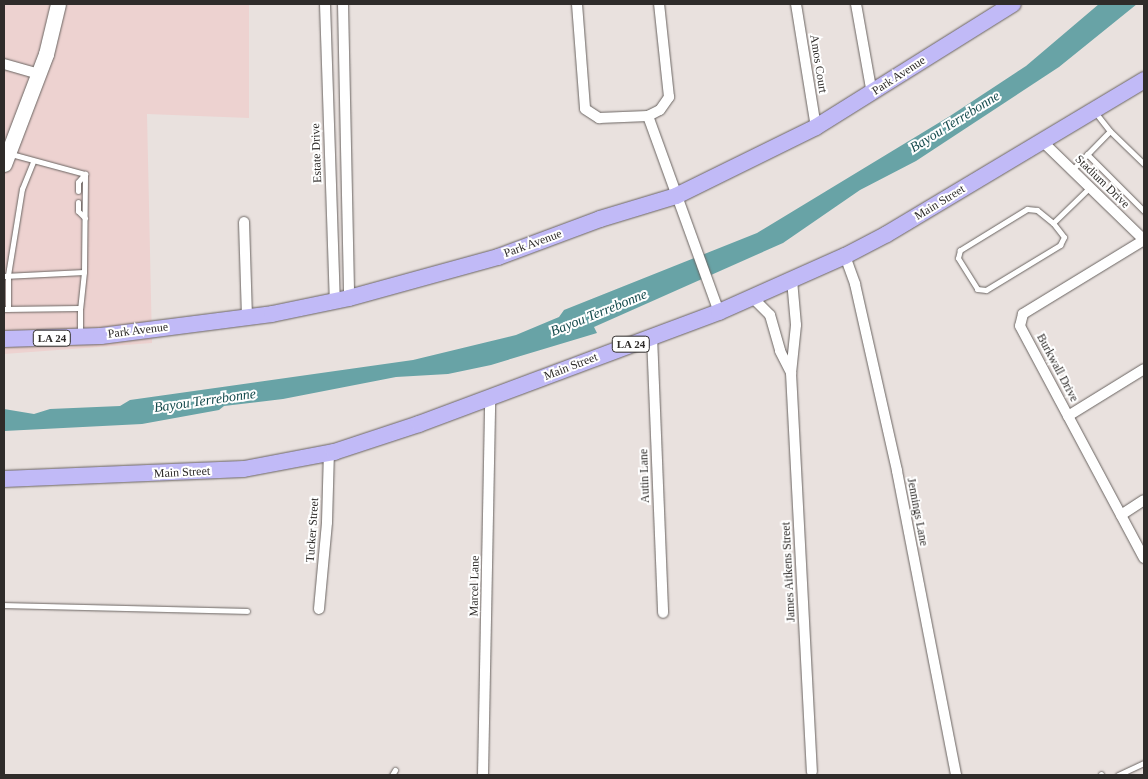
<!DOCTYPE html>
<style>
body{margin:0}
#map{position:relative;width:1148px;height:779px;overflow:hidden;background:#e9e1de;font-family:Georgia,serif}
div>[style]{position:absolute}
.industrial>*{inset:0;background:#edd2d0}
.water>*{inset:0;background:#68a3a6}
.roads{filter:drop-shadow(0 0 1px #6a6461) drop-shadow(0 0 1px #6a6461)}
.service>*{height:5px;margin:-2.5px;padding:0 2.5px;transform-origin:2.5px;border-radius:2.5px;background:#fff}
.minor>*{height:10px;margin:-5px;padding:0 5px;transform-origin:5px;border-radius:5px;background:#fff}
.secondary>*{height:15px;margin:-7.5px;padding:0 7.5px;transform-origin:7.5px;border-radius:7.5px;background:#fff}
.primary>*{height:16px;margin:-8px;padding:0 8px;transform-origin:8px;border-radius:8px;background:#c1baf7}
span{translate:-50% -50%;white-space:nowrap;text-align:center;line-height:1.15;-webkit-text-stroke:4px #fff;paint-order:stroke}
.shield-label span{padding:1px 4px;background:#fff;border:1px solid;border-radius:4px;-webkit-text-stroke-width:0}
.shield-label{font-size:11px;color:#2f2c2a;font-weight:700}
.street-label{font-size:12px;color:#2f2c2a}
.water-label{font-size:14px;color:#154b4d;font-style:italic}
.frame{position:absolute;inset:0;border:5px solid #2f2c2a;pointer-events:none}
</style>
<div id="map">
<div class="industrial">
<div style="clip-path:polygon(4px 4px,249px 4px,249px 118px,147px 114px,152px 343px,4px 354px)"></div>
</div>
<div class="water">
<div style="clip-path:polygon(1099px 4px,1137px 4px,1059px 67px,916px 161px,860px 190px,783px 243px,594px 327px,597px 333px,491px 365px,448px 374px,396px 377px,283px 399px,224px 406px,219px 410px,142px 424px,4px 431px,4px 409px,34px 414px,50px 409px,120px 406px,130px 400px,413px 360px,516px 335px,559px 317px,564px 310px,757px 233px,950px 116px,1026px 66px)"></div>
</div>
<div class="roads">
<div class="service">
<div style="left:1095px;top:112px;width:24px;rotate:52deg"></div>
<div style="left:1110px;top:131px;width:47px;rotate:44.1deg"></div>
<div style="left:11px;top:154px;width:77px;rotate:15.1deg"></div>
<div style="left:1087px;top:154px;width:81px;rotate:45deg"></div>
<div style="left:1072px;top:170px;width:54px;rotate:-45.7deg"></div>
<div style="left:78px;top:191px;width:9px;rotate:-90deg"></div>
<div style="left:78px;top:182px;width:11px;rotate:-49deg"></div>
<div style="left:78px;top:202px;width:9px;rotate:90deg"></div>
<div style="left:78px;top:211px;width:10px;rotate:45deg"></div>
<div style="left:1053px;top:223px;width:21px;rotate:-141deg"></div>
<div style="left:1037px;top:210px;width:10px;rotate:-174deg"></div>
<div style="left:1027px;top:209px;width:79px;rotate:148.5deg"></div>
<div style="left:960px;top:250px;width:8px;rotate:104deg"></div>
<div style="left:958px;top:258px;width:36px;rotate:58deg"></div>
<div style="left:977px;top:289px;width:9px;rotate:6deg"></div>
<div style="left:986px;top:290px;width:87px;rotate:-31.3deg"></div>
<div style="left:1060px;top:245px;width:9px;rotate:-63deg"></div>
<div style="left:1064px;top:237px;width:18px;rotate:-128deg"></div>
<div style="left:1053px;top:223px;width:52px;rotate:-44.2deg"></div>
<div style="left:84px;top:272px;width:98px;rotate:-89.4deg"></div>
<div style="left:4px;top:276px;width:80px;rotate:-2.9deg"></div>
<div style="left:84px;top:272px;width:36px;rotate:96deg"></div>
<div style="left:80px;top:308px;width:76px;rotate:179.2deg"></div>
<div style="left:8px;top:309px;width:34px;rotate:-90deg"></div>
<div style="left:8px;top:275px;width:87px;rotate:-80.8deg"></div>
<div style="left:22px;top:189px;width:29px;rotate:-68deg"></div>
<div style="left:80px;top:334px;width:26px;rotate:-90deg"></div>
<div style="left:4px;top:605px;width:243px;rotate:1.4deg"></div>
<div style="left:1101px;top:774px;width:1px;rotate:90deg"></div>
<div style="left:392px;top:775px;width:6px;rotate:-59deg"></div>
<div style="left:1118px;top:775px;width:29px;rotate:-25deg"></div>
</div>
<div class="minor">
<div style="left:325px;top:4px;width:297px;rotate:88.1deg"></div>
<div style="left:343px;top:4px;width:294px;rotate:88.8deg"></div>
<div style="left:577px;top:4px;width:105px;rotate:85.6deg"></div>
<div style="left:585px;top:109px;width:17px;rotate:33deg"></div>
<div style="left:599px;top:118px;width:49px;rotate:-2.3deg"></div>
<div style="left:648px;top:116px;width:13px;rotate:-27deg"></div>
<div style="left:660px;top:110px;width:16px;rotate:-55deg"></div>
<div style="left:669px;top:97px;width:94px;rotate:-96.1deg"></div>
<div style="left:796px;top:4px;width:125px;rotate:80.8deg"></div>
<div style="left:856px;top:4px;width:91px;rotate:79.9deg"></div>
<div style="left:4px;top:64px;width:36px;rotate:16deg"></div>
<div style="left:648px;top:116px;width:208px;rotate:70.1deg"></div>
<div style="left:1042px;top:141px;width:142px;rotate:44.1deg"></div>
<div style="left:244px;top:222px;width:96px;rotate:88.2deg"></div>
<div style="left:1144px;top:240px;width:142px;rotate:148.6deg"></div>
<div style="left:1023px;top:314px;width:12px;rotate:104deg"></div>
<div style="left:1020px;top:326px;width:263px;rotate:61.9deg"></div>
<div style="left:845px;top:256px;width:30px;rotate:70deg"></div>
<div style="left:855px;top:284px;width:192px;rotate:77.3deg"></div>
<div style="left:897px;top:471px;width:310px;rotate:79deg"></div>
<div style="left:792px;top:280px;width:45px;rotate:84.9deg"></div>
<div style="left:796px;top:325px;width:48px;rotate:95.9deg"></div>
<div style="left:791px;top:373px;width:399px;rotate:87deg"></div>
<div style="left:753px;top:298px;width:24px;rotate:45deg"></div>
<div style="left:770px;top:315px;width:37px;rotate:74deg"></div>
<div style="left:780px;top:351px;width:25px;rotate:63deg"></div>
<div style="left:652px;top:336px;width:277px;rotate:87.7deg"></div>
<div style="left:1068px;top:416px;width:89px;rotate:-31.7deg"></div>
<div style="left:1121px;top:515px;width:27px;rotate:-33deg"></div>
<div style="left:319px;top:609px;width:87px;rotate:-84.7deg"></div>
<div style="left:327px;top:522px;width:70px;rotate:-88.4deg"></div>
<div style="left:483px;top:775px;width:377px;rotate:-88.9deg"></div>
</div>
<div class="secondary">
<div style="left:4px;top:164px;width:118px;rotate:-69.1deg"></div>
<div style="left:46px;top:54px;width:51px;rotate:-76.5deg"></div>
</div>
<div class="primary">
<div style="left:4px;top:339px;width:97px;rotate:-1.8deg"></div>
<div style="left:101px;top:336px;width:172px;rotate:-7.3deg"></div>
<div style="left:272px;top:314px;width:79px;rotate:-11.7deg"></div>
<div style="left:349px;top:298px;width:155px;rotate:-15.4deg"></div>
<div style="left:498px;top:257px;width:109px;rotate:-20.4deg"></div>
<div style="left:600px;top:219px;width:79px;rotate:-16.8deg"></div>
<div style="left:676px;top:196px;width:156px;rotate:-26.2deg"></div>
<div style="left:816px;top:127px;width:232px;rotate:-32deg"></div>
<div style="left:4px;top:479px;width:240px;rotate:-2.4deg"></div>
<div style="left:244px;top:469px;width:92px;rotate:-10.7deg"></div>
<div style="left:334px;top:452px;width:89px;rotate:-18.2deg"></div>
<div style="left:419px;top:424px;width:320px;rotate:-20.5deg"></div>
<div style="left:719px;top:312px;width:138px;rotate:-24deg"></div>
<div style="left:845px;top:256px;width:47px;rotate:-27.6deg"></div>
<div style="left:887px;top:234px;width:300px;rotate:-30.9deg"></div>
</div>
</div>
<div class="shield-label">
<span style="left:52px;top:338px">LA 24</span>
<span style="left:631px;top:344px">LA 24</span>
</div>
<div class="street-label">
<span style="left:818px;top:64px;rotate:81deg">Amos Court</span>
<span style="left:899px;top:76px;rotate:-33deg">Park Avenue</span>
<span style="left:317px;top:153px;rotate:-92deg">Estate Drive</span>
<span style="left:1102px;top:182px;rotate:44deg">Stadium Drive</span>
<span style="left:940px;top:203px;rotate:-31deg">Main Street</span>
<span style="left:533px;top:244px;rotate:-20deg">Park Avenue</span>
<span style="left:138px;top:331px;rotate:-7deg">Park Avenue</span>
<span style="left:571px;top:367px;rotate:-21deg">Main Street</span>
<span style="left:1057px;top:368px;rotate:62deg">Burkwall Drive</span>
<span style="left:182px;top:473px;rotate:-3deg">Main Street</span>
<span style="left:645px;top:476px;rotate:-92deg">Autin Lane</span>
<span style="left:917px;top:512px;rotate:79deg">Jennings Lane</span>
<span style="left:313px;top:530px;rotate:-86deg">Tucker Street</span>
<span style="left:789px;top:572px;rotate:-93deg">James Aitkens Street</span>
<span style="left:475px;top:586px;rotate:-89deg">Marcel Lane</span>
</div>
<div class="water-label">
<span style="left:955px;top:122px;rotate:-32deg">Bayou Terrebonne</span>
<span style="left:599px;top:313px;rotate:-22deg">Bayou Terrebonne</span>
<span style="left:205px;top:401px;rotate:-8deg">Bayou Terrebonne</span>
</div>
<div class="frame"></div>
</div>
